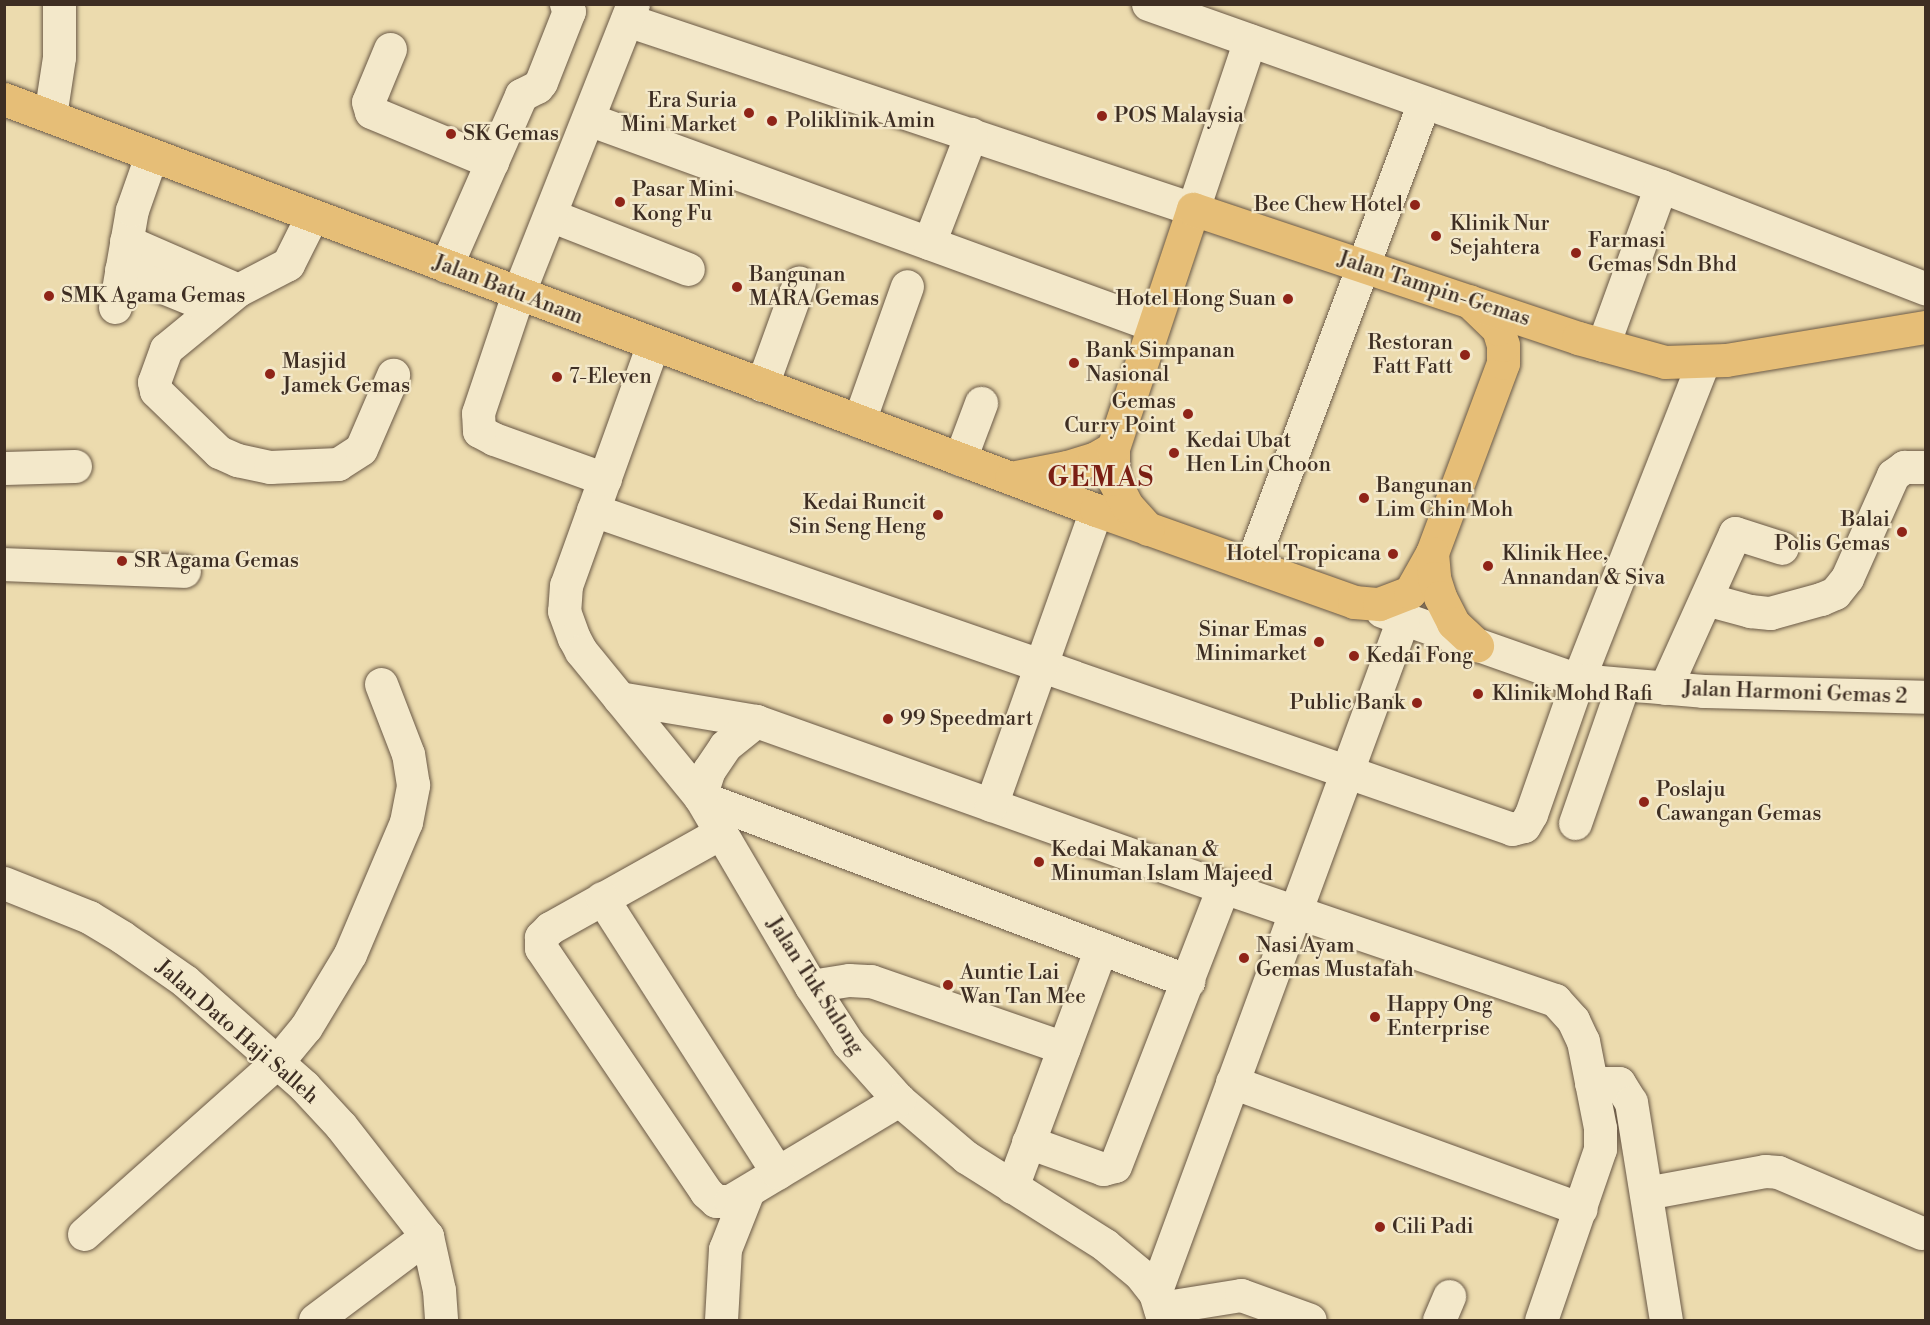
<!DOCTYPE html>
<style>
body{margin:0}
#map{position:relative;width:1930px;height:1325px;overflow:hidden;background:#ecdbae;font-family:"Libre Bodoni",serif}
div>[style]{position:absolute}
.roads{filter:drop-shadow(0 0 2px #6a5946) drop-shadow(0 0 2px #6a5946)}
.minor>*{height:33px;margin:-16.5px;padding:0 16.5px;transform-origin:16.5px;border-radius:16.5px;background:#f3e8ca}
.highway>*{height:33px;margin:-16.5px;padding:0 16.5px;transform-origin:16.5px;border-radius:16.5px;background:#e6be77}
.dots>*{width:16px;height:16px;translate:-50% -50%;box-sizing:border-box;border:3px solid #f3e8ca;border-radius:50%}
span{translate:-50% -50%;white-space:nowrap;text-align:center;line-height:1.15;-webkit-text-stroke:4.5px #f3e8ca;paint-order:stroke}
.poi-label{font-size:21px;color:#3e2e23}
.right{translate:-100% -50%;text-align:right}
.left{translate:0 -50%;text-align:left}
.street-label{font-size:21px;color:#3e2e23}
.district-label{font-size:27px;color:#7a1f14;font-weight:700;letter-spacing:1.5px}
.frame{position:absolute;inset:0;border:6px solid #3e2e23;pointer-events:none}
</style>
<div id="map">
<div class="roads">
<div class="minor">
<div style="left:1148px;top:4px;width:544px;rotate:19.53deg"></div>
<div style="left:1661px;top:186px;width:284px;rotate:21.2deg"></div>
<div style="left:627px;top:20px;width:597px;rotate:18.47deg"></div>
<div style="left:1193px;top:209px;width:178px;rotate:-71.4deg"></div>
<div style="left:390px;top:49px;width:57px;rotate:112.5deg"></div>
<div style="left:368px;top:102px;width:10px;rotate:73deg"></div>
<div style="left:371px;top:112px;width:131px;rotate:22.5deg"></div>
<div style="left:50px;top:116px;width:60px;rotate:-81.3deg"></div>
<div style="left:59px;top:57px;width:53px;rotate:-90deg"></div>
<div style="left:588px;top:119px;width:602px;rotate:20deg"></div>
<div style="left:550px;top:215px;width:148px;rotate:21.4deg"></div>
<div style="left:312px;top:216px;width:54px;rotate:116.6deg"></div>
<div style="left:288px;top:264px;width:56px;rotate:152.5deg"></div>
<div style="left:238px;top:290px;width:93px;rotate:140.7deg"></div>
<div style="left:166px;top:349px;width:35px;rotate:110deg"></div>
<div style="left:154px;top:382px;width:9px;rotate:77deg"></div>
<div style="left:156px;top:391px;width:88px;rotate:44.1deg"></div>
<div style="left:219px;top:452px;width:20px;rotate:24deg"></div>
<div style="left:237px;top:460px;width:34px;rotate:12deg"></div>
<div style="left:270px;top:467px;width:68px;rotate:-2.5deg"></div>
<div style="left:338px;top:464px;width:27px;rotate:-33deg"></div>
<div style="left:361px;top:449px;width:81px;rotate:-66.6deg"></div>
<div style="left:126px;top:241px;width:122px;rotate:23.6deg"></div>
<div style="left:929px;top:243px;width:117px;rotate:-68.9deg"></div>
<div style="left:446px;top:266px;width:187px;rotate:-66.3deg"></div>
<div style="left:521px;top:95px;width:18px;rotate:-27deg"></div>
<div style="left:537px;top:87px;width:6px;rotate:-51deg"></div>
<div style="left:541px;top:82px;width:76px;rotate:-68.5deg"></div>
<div style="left:569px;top:11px;width:8px;rotate:-113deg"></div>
<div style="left:121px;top:270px;width:100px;rotate:22.2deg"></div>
<div style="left:115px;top:307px;width:98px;rotate:-80.1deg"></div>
<div style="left:132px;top:210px;width:57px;rotate:-70.6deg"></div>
<div style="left:653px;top:344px;width:256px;rotate:109.8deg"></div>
<div style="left:566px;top:585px;width:26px;rotate:94deg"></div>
<div style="left:564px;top:611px;width:29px;rotate:70deg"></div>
<div style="left:574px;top:638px;width:15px;rotate:62deg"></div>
<div style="left:581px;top:651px;width:188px;rotate:50.8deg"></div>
<div style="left:700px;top:797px;width:219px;rotate:59.6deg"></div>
<div style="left:811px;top:986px;width:68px;rotate:57deg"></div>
<div style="left:848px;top:1043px;width:76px;rotate:48.2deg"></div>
<div style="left:899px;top:1100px;width:88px;rotate:40.4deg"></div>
<div style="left:966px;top:1157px;width:165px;rotate:32.3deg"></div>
<div style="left:1105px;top:1245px;width:45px;rotate:39.6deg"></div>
<div style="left:1140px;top:1274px;width:24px;rotate:52deg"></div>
<div style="left:1155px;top:1293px;width:28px;rotate:73deg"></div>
<div style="left:1603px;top:345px;width:169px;rotate:-70deg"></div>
<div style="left:762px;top:385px;width:109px;rotate:-70.1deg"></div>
<div style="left:859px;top:421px;width:143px;rotate:-70.4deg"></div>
<div style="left:960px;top:459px;width:60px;rotate:-69.4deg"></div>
<div style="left:4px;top:468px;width:71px;rotate:-1.6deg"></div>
<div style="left:605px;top:479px;width:118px;rotate:-160.2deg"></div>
<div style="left:494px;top:439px;width:17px;rotate:-152deg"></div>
<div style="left:479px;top:431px;width:18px;rotate:-93deg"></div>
<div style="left:478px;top:413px;width:126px;rotate:-71.4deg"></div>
<div style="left:518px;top:294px;width:312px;rotate:-68.4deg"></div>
<div style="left:593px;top:510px;width:973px;rotate:19.14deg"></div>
<div style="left:1512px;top:829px;width:12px;rotate:-14deg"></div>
<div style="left:1524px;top:826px;width:14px;rotate:-60deg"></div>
<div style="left:1531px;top:814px;width:142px;rotate:-70.7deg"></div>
<div style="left:1578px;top:680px;width:341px;rotate:-68.5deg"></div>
<div style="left:4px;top:564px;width:180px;rotate:2.2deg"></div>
<div style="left:1251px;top:565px;width:494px;rotate:-69.5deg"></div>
<div style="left:1706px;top:599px;width:46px;rotate:15.3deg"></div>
<div style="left:1750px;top:611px;width:20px;rotate:6deg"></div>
<div style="left:1770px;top:613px;width:53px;rotate:-15.4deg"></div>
<div style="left:1821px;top:599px;width:15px;rotate:-23deg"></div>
<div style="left:1835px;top:593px;width:19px;rotate:-51deg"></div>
<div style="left:1847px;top:578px;width:113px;rotate:-65.9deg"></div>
<div style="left:1893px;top:475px;width:14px;rotate:-36deg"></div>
<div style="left:1904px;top:467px;width:22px"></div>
<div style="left:1382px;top:611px;width:208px;rotate:19.4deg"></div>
<div style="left:1578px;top:680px;width:125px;rotate:5deg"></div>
<div style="left:1703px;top:691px;width:223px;rotate:1.5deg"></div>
<div style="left:1665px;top:688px;width:170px;rotate:-65.7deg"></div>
<div style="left:1735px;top:533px;width:49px;rotate:17.7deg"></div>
<div style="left:619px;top:698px;width:139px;rotate:9.5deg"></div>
<div style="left:756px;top:721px;width:496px;rotate:19.6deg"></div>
<div style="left:1223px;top:887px;width:351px;rotate:18.8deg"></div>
<div style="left:1555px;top:1000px;width:27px;rotate:48deg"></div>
<div style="left:1573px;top:1020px;width:23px;rotate:65deg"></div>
<div style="left:1583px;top:1041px;width:89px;rotate:78.9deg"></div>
<div style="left:1600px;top:1128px;width:21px;rotate:90deg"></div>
<div style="left:1600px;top:1149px;width:181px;rotate:109deg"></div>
<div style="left:700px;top:797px;width:522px;rotate:20.66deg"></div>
<div style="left:700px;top:797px;width:28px;rotate:-72deg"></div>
<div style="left:709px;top:770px;width:29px;rotate:-56deg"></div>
<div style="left:725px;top:746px;width:40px;rotate:-39deg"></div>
<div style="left:991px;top:805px;width:313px;rotate:-70.4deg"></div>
<div style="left:1575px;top:823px;width:146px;rotate:-70.8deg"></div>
<div style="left:720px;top:833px;width:195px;rotate:150.8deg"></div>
<div style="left:550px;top:928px;width:13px;rotate:135deg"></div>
<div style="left:541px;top:937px;width:11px;rotate:90deg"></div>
<div style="left:541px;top:948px;width:295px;rotate:55.9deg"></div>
<div style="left:706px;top:1192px;width:13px;rotate:42deg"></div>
<div style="left:716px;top:1201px;width:14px"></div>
<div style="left:730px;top:1201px;width:197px;rotate:-30.9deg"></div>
<div style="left:4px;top:883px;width:92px;rotate:21.8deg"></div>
<div style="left:89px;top:917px;width:39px;rotate:31deg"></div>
<div style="left:122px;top:937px;width:77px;rotate:34.9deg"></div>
<div style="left:185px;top:981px;width:159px;rotate:41.4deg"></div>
<div style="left:304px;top:1086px;width:54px;rotate:47.2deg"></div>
<div style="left:341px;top:1126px;width:140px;rotate:52deg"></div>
<div style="left:427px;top:1236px;width:55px;rotate:77.5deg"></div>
<div style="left:439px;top:1290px;width:30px;rotate:86deg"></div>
<div style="left:602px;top:898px;width:326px;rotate:57.4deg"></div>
<div style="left:811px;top:986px;width:38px;rotate:-9deg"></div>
<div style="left:849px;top:980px;width:22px;rotate:3deg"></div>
<div style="left:871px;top:981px;width:204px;rotate:19.1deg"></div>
<div style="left:1232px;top:1082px;width:371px;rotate:20deg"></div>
<div style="left:1591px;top:1083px;width:28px"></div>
<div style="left:1619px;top:1083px;width:22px;rotate:58deg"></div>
<div style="left:1631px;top:1102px;width:221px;rotate:80.9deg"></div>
<div style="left:1028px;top:1142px;width:80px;rotate:19.8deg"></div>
<div style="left:1103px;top:1169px;width:12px;rotate:-14deg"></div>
<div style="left:1115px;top:1166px;width:299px;rotate:-68.8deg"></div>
<div style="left:1012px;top:1187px;width:255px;rotate:-69.6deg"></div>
<div style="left:1646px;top:1193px;width:121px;rotate:-10.5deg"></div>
<div style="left:1765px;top:1171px;width:13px;rotate:4deg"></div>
<div style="left:1778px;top:1172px;width:156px;rotate:23deg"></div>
<div style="left:84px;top:1234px;width:259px;rotate:-41.7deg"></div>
<div style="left:277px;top:1062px;width:45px;rotate:-50.4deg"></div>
<div style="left:306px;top:1027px;width:85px;rotate:-58.9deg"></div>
<div style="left:350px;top:954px;width:143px;rotate:-67deg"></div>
<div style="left:406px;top:822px;width:38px;rotate:-79deg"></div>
<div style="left:413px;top:785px;width:31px;rotate:-99deg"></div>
<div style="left:408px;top:754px;width:75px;rotate:-111.1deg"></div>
<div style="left:1155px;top:1293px;width:718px;rotate:-69.8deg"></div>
<div style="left:1160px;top:1308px;width:82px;rotate:-9.1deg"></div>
<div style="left:1241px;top:1295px;width:73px;rotate:19.9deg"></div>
<div style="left:315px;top:1320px;width:140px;rotate:-36.9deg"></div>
<div style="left:721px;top:1320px;width:71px;rotate:-86.8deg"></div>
<div style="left:725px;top:1249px;width:62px;rotate:-68.4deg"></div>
<div style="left:1439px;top:1320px;width:26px;rotate:-67deg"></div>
</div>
<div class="highway">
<div style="left:4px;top:99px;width:1167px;rotate:20.63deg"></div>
<div style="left:1096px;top:510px;width:274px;rotate:19.6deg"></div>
<div style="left:1354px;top:602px;width:25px;rotate:5deg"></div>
<div style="left:1379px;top:604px;width:33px;rotate:-21deg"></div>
<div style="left:1410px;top:592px;width:45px;rotate:-60.6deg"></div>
<div style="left:1432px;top:553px;width:203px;rotate:-69.5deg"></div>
<div style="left:1503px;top:363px;width:18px;rotate:-90deg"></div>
<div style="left:1503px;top:345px;width:17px;rotate:-107deg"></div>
<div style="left:1498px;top:329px;width:40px;rotate:-136deg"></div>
<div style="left:1011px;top:478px;width:57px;rotate:-11.1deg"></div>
<div style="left:1067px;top:467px;width:28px;rotate:-17deg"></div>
<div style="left:1094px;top:459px;width:22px;rotate:-30deg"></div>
<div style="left:1148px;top:529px;width:31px;rotate:-132deg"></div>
<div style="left:1127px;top:506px;width:30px;rotate:-117deg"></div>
<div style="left:1113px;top:479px;width:31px;rotate:-90deg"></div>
<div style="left:1113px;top:448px;width:252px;rotate:-71.5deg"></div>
<div style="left:1193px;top:209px;width:406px;rotate:18.5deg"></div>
<div style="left:1578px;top:338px;width:90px;rotate:15.4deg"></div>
<div style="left:1665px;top:362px;width:61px;rotate:-1.9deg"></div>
<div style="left:1726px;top:360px;width:203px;rotate:-9.4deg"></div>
<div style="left:1432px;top:553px;width:25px;rotate:85deg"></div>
<div style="left:1434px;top:578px;width:20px;rotate:72deg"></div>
<div style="left:1440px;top:597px;width:29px;rotate:63deg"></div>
<div style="left:1453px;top:623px;width:33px;rotate:43deg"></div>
</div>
</div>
<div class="dots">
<div style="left:749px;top:113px;background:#8f2418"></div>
<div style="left:1102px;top:116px;background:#8f2418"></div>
<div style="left:772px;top:121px;background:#8f2418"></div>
<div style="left:451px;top:134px;background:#8f2418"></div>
<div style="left:620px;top:202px;background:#8f2418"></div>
<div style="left:1415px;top:205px;background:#8f2418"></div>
<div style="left:1436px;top:236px;background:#8f2418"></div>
<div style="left:1576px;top:253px;background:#8f2418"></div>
<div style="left:737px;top:287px;background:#8f2418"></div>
<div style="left:49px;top:296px;background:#8f2418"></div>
<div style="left:1288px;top:299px;background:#8f2418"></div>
<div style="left:1465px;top:355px;background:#8f2418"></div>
<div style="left:1074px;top:363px;background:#8f2418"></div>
<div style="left:270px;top:374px;background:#8f2418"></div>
<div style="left:557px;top:377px;background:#8f2418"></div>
<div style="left:1188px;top:414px;background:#8f2418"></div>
<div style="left:1174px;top:453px;background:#8f2418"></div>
<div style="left:1364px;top:498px;background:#8f2418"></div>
<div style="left:938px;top:515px;background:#8f2418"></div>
<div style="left:1902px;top:532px;background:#8f2418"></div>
<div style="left:1393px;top:554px;background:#8f2418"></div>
<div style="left:122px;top:561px;background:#8f2418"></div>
<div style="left:1488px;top:566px;background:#8f2418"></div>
<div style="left:1319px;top:642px;background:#8f2418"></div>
<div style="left:1354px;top:656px;background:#8f2418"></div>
<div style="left:1478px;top:694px;background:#8f2418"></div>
<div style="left:1417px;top:703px;background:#8f2418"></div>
<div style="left:888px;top:719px;background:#8f2418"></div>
<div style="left:1644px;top:802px;background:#8f2418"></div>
<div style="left:1039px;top:862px;background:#8f2418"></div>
<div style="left:1244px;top:958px;background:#8f2418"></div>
<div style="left:948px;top:985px;background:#8f2418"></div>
<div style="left:1375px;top:1017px;background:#8f2418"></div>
<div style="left:1380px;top:1227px;background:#8f2418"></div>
</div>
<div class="poi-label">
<span class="right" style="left:737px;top:113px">Era Suria<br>Mini Market</span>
<span class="left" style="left:1114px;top:116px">POS Malaysia</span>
<span class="left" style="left:786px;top:121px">Poliklinik Amin</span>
<span class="left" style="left:463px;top:134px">SK Gemas</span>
<span class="left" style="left:632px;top:202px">Pasar Mini<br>Kong Fu</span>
<span class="right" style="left:1403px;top:205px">Bee Chew Hotel</span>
<span class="left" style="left:1450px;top:236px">Klinik Nur<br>Sejahtera</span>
<span class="left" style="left:1588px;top:253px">Farmasi<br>Gemas Sdn Bhd</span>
<span class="left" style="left:749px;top:287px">Bangunan<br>MARA Gemas</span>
<span class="left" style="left:61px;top:296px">SMK Agama Gemas</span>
<span class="right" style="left:1276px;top:299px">Hotel Hong Suan</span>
<span class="right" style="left:1453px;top:355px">Restoran<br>Fatt Fatt</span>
<span class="left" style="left:1086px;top:363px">Bank Simpanan<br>Nasional</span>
<span class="left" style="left:282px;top:374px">Masjid<br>Jamek Gemas</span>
<span class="left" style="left:569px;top:377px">7-Eleven</span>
<span class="right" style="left:1176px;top:414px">Gemas<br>Curry Point</span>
<span class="left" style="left:1186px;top:453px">Kedai Ubat<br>Hen Lin Choon</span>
<span class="left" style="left:1376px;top:498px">Bangunan<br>Lim Chin Moh</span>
<span class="right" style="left:926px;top:515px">Kedai Runcit<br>Sin Seng Heng</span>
<span class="right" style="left:1890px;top:532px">Balai<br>Polis Gemas</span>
<span class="right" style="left:1381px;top:554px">Hotel Tropicana</span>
<span class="left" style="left:1502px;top:566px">Klinik Hee,<br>Annandan &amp; Siva</span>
<span class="left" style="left:134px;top:561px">SR Agama Gemas</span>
<span class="right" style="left:1307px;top:642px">Sinar Emas<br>Minimarket</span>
<span class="left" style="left:1366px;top:656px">Kedai Fong</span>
<span class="left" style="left:1492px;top:694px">Klinik Mohd Rafi</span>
<span class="right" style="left:1405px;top:703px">Public Bank</span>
<span class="left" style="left:900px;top:719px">99 Speedmart</span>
<span class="left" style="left:1656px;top:802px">Poslaju<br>Cawangan Gemas</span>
<span class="left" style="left:1051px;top:862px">Kedai Makanan &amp;<br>Minuman Islam Majeed</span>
<span class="left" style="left:1256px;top:958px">Nasi Ayam<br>Gemas Mustafah</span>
<span class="left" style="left:960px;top:985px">Auntie Lai<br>Wan Tan Mee</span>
<span class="left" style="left:1387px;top:1017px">Happy Ong<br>Enterprise</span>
<span class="left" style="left:1392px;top:1227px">Cili Padi</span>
</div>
<div class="street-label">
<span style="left:1434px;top:289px;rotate:18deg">Jalan Tampin-Gemas</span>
<span style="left:508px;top:290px;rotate:21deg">Jalan Batu Anam</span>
<span style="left:1795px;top:693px;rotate:2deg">Jalan Harmoni Gemas 2</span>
<span style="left:815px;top:986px;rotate:57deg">Jalan Tuk Sulong</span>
<span style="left:237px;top:1032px;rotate:41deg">Jalan Dato Haji Salleh</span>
</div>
<div class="district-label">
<span style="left:1101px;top:479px">GEMAS</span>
</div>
<div class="frame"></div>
</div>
